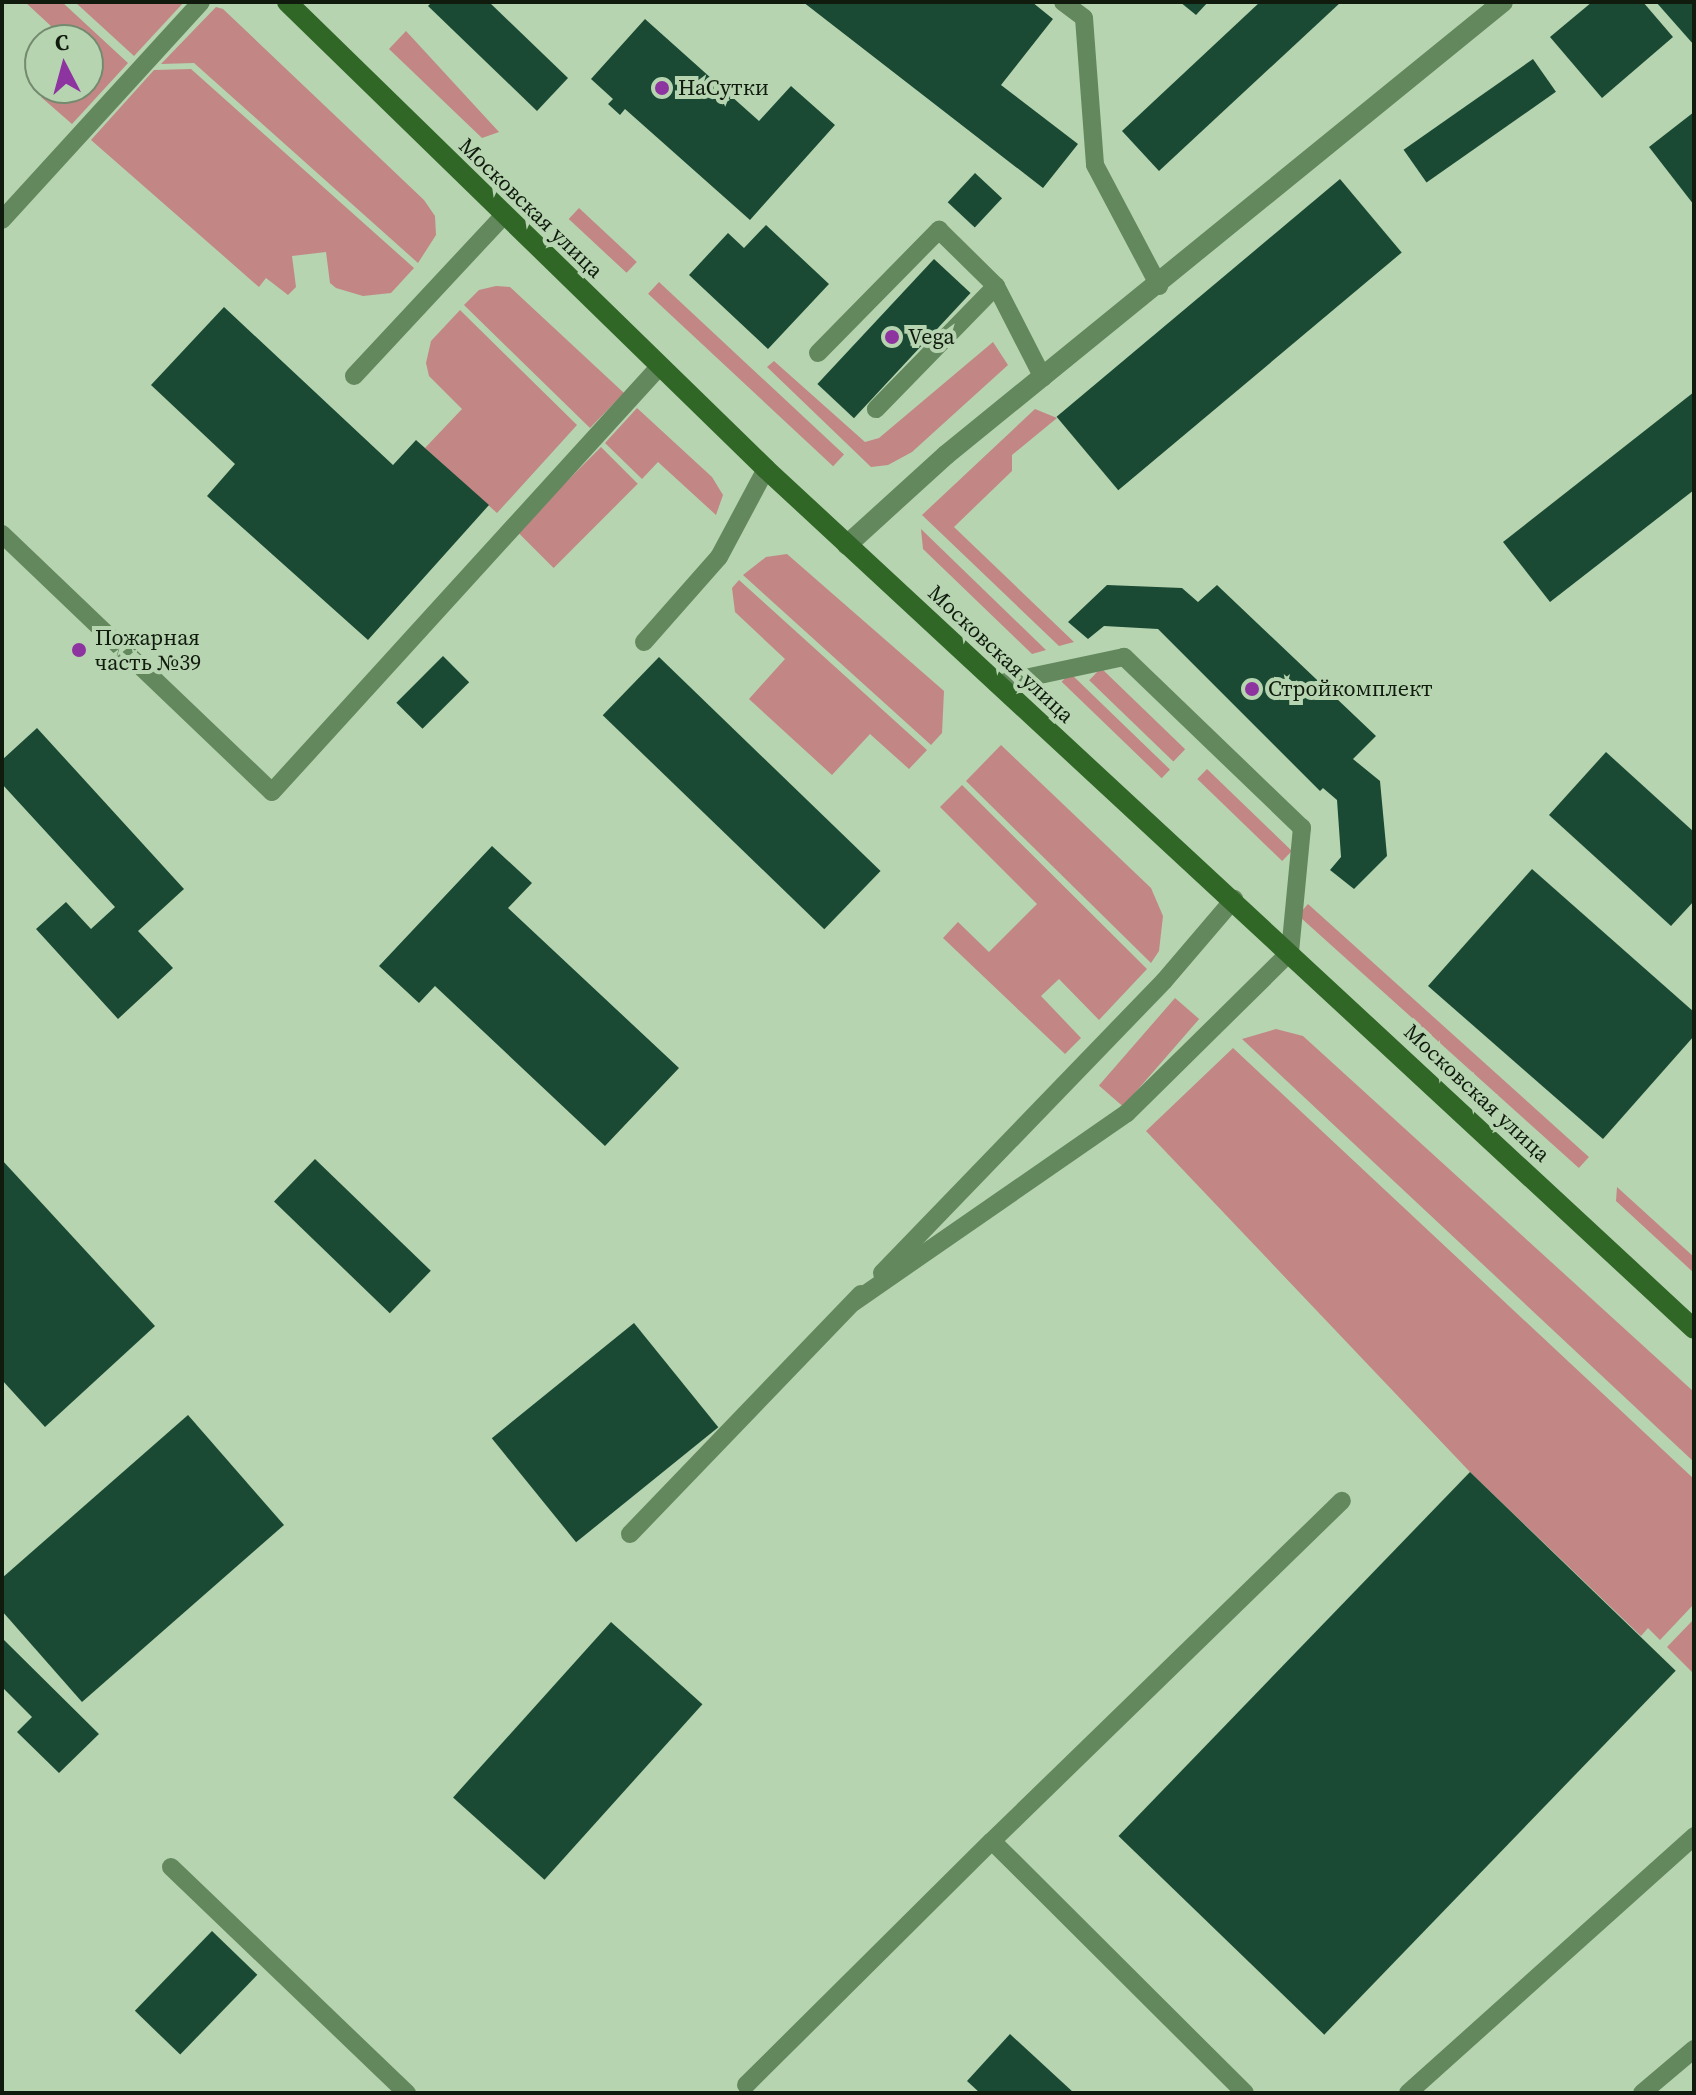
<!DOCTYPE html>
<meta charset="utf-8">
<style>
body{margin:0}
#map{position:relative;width:1696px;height:2095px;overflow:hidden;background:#b6d4b0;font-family:"Source Serif 4",serif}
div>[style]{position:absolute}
.green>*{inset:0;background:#c28685;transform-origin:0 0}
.building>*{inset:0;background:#1b4a34;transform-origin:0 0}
.service>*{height:18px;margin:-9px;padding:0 9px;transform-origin:9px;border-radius:9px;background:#64885e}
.minor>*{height:20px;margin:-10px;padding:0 10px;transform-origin:10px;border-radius:10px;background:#64885e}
.secondary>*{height:20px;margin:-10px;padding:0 10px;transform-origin:10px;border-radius:10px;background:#306726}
.dots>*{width:22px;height:22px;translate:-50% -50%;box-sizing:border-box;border:4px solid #b6d4b0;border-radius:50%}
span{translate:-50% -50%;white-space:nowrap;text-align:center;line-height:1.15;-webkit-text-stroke:8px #b6d4b0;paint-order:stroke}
.poi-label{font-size:22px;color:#101b0e}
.left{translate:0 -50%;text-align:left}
.street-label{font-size:22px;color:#101b0e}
.frame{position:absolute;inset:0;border:4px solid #101b0e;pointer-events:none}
.north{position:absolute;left:24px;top:24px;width:80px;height:80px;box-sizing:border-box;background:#b6d4b0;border:2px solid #748a6f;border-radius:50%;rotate:354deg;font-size:22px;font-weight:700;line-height:32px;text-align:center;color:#101b0e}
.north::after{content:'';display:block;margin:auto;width:28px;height:36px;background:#8e34a0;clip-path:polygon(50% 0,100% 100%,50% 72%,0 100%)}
</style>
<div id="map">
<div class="green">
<div style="clip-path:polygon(25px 2px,62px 2px,128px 63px,72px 124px,41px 97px,50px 88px,88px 88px,88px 40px,66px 40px)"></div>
<div style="clip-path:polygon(75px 2px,184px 2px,134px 56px)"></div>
<div style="clip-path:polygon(216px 7px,223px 9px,424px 200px,435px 216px,436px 235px,418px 263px,194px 63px,161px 64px)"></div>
<div style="clip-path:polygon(406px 31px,499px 132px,482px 138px,389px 49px)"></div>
<div style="clip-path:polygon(191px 69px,414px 268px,391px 293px,363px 296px,336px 288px,330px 283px,326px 252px,292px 256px,296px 287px,288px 295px,266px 278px,259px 287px,91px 140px,154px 70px)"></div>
<div style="left:579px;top:208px;width:79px;height:15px;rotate:43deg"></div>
<div style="left:659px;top:282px;width:253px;height:16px;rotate:43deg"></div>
<div style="clip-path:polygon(496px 286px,510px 287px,624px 393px,590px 428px,464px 305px,479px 290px)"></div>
<div style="clip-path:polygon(460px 310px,577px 425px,497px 513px,425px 448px,462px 409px,429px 376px,426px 363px,431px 341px)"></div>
<div style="clip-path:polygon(993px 342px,1008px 365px,912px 452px,888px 465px,871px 467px,767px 367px,774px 361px,865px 442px,879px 438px)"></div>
<div style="clip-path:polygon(637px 408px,712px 477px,723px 495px,716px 515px,658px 462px,642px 479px,605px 443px)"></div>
<div style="clip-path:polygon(1035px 409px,1057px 418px,1012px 455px,1012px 471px,954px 527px,1074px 642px,1059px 646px,922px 515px)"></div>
<div style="left:601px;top:447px;width:52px;height:119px;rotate:45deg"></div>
<div style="clip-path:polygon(921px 529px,1046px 650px,1032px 654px,923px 549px)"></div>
<div style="clip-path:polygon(787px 554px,944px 691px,942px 733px,931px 745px,743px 575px,766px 557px)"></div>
<div style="clip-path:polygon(739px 580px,927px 750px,909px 769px,870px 734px,832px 775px,749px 699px,785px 659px,735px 612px,732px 588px)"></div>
<div style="left:1101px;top:668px;width:117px;height:17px;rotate:44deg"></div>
<div style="left:1070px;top:673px;width:139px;height:12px;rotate:44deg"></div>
<div style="clip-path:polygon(1001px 745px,1151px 888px,1163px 916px,1159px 951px,1151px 963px,966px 781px)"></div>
<div style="left:1207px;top:769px;width:118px;height:14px;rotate:44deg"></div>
<div style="clip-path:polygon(962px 785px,1147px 969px,1099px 1020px,1059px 979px,1041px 996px,1081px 1038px,1065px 1054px,943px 938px,958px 922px,989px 952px,1037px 904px,940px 807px)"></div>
<div style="left:1308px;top:904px;width:378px;height:15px;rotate:42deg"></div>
<div style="left:1175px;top:998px;width:32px;height:116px;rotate:41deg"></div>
<div style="clip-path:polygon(1276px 1029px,1303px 1036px,1694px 1392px,1694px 1462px,1242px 1039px)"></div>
<div style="clip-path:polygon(1233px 1048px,1694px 1479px,1694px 1604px,1660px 1640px,1648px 1628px,1641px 1636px,1470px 1472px,1146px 1131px)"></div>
<div style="clip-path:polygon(1617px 1187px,1694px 1257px,1694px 1273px,1616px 1201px)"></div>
<div style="clip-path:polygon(1694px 1619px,1694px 1670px,1692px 1672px,1667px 1647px)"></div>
</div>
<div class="building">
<div style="clip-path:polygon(432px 2px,489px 2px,568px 78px,537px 111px,428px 6px)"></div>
<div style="clip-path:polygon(803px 2px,1032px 2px,1053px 19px,1001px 85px,1078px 144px,1043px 188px)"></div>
<div style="clip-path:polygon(1180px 2px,1208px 2px,1196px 15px)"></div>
<div style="clip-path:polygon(1260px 2px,1341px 2px,1159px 171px,1122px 131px)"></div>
<div style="clip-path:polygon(1592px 2px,1643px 2px,1673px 37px,1602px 98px,1550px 37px)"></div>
<div style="clip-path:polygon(1656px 2px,1694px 2px,1694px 45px)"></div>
<div style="clip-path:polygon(645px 19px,759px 121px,791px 86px,835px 125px,750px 220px,625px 109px,620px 115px,608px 104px,613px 99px,591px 79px)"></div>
<div style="left:1533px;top:59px;width:40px;height:158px;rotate:55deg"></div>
<div style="clip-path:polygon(1694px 112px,1694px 205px,1649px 147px)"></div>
<div style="left:975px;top:173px;width:37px;height:40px;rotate:43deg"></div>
<div style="left:1340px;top:179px;width:96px;height:370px;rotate:50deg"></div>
<div style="clip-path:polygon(766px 225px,829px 284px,768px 349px,689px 275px,728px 233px,744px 248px)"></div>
<div style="left:934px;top:259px;width:50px;height:171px;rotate:43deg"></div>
<div style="clip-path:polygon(224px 307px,393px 465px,416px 440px,489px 505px,368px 640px,207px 496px,235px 464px,151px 385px)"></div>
<div style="clip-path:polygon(1694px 392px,1694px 490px,1550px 602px,1503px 542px)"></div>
<div style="clip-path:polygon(1107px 585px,1182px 588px,1198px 602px,1217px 585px,1376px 736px,1353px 759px,1380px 781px,1387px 856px,1354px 889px,1330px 870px,1341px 857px,1337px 800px,1323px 788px,1320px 791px,1158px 629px,1104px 626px,1088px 639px,1068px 622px)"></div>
<div style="left:443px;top:656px;width:37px;height:66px;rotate:45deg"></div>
<div style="left:659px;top:657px;width:308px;height:81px;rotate:44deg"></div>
<div style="clip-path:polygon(37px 728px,184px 889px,138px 931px,173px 968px,118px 1019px,36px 929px,66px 902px,91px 929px,115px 907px,2px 784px,2px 760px)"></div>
<div style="clip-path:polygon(1606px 752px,1694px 832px,1694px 901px,1671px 926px,1549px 815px)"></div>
<div style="clip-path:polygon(492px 846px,532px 883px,508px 908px,679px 1068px,605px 1146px,435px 986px,419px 1003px,379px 966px)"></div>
<div style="clip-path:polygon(1532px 869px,1694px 1012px,1694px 1036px,1603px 1139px,1428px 986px)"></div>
<div style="left:315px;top:1159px;width:161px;height:59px;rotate:44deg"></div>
<div style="clip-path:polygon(2px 1160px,155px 1326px,45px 1427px,2px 1380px)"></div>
<div style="left:634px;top:1323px;width:134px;height:183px;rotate:51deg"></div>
<div style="clip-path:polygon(188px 1415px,284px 1525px,82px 1702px,2px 1611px,2px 1578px)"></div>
<div style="left:1470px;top:1472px;width:286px;height:506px;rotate:44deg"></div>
<div style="left:611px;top:1622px;width:123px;height:236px;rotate:42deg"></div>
<div style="clip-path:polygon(2px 1638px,99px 1734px,59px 1773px,17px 1732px,32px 1717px,2px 1687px)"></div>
<div style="left:212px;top:1931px;width:63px;height:111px;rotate:44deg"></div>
<div style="clip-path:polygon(1010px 2034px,1074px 2093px,980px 2093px,967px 2081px)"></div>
</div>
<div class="service">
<div style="left:1063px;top:2px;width:26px;rotate:37deg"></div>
<div style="left:1084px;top:18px;width:147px;rotate:85.7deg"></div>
<div style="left:1095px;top:165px;width:137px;rotate:62.1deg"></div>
<div style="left:2px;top:220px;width:295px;rotate:-47.6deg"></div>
<div style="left:996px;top:286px;width:103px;rotate:62.9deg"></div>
<div style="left:818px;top:353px;width:173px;rotate:-45.5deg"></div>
<div style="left:939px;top:230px;width:80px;rotate:44.5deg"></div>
<div style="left:996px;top:286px;width:172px;rotate:134.3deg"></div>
<div style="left:354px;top:376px;width:221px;rotate:-47deg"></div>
<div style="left:2px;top:534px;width:373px;rotate:43.7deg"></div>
<div style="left:272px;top:792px;width:576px;rotate:-47.67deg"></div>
<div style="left:644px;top:642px;width:113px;rotate:-48.6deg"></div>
<div style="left:719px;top:557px;width:100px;rotate:-61.9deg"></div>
<div style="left:882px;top:1273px;width:406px;rotate:-46deg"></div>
<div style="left:1164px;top:981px;width:108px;rotate:-49.5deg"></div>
<div style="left:854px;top:1302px;width:332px;rotate:-34.7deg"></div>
<div style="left:1127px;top:1113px;width:229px;rotate:-44.6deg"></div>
<div style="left:1290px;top:952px;width:125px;rotate:-84.5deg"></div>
<div style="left:1302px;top:828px;width:247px;rotate:-136.1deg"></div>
<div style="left:1124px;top:657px;width:130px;rotate:168deg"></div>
<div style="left:630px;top:1534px;width:333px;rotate:-46.1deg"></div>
<div style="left:171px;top:1867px;width:327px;rotate:43.8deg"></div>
<div style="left:746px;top:2085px;width:346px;rotate:-44.8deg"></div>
<div style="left:1245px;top:2093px;width:357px;rotate:-135.1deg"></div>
<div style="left:992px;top:1841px;width:488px;rotate:-44.2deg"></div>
<div style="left:1408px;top:2093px;width:385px;rotate:-41.9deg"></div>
<div style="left:1642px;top:2093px;width:68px;rotate:-40.2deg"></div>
</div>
<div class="minor">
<div style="left:847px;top:545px;width:134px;rotate:-42.3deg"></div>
<div style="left:946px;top:455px;width:718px;rotate:-39.12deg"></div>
</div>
<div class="secondary">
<div style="left:287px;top:2px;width:669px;rotate:44.27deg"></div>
<div style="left:766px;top:469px;width:1265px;rotate:42.82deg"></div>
</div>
<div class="dots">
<div style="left:662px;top:88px;background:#8e34a0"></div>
<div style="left:892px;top:337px;background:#8e34a0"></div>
<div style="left:79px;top:650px;background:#8e34a0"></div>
<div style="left:1252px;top:689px;background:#8e34a0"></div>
</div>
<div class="poi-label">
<span class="left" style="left:678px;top:88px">НаСутки</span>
<span class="left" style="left:908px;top:337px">Vega</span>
<span class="left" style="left:95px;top:650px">Пожарная<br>часть №39</span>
<span class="left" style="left:1268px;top:689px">Стройкомплект</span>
</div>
<div class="street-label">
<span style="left:531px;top:208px;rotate:44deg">Московская улица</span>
<span style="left:1001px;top:654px;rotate:43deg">Московская улица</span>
<span style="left:1477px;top:1093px;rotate:43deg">Московская улица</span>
</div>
<div class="frame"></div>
<div class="north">С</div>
</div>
